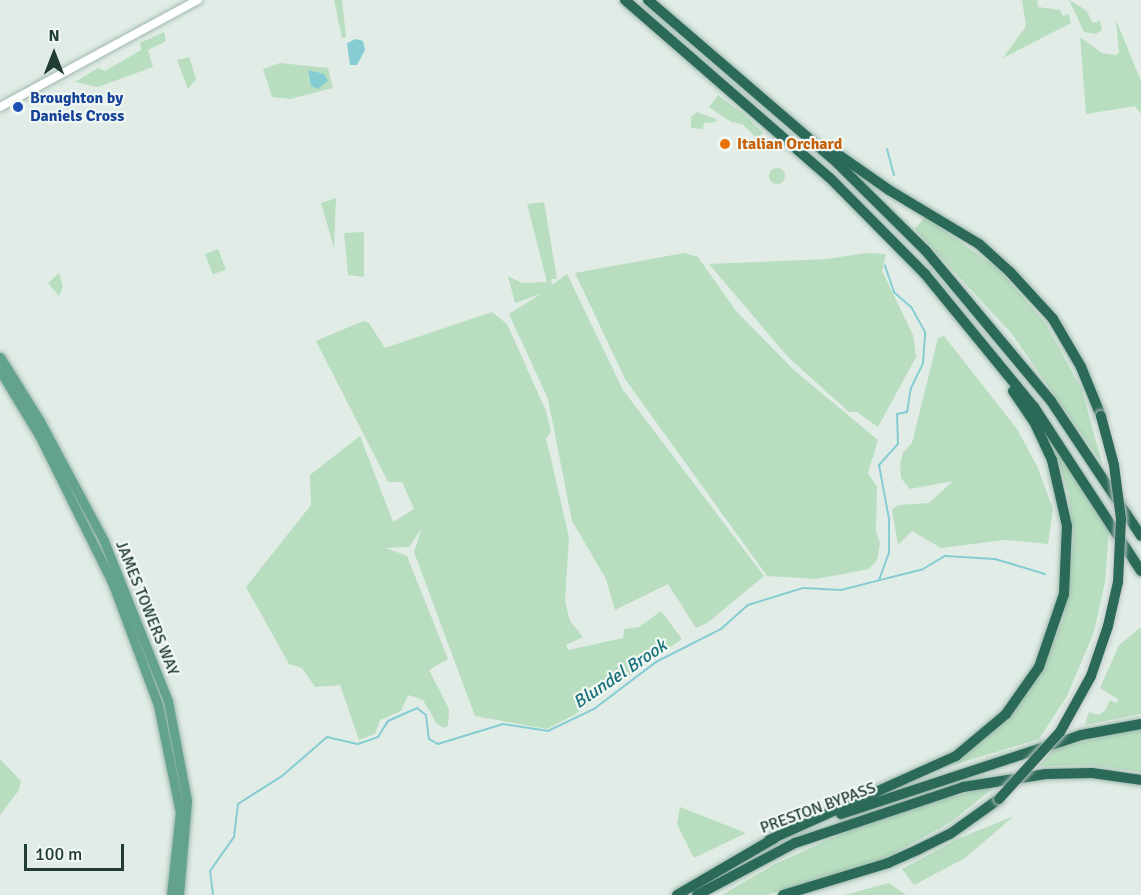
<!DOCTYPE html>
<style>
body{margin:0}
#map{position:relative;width:1141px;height:895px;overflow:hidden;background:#e0ece5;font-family:Signika,sans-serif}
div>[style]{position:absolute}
.green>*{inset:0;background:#b8debf;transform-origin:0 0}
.round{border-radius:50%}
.water>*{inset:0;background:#86cdd3}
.stream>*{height:2px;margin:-1px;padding:0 1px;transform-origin:1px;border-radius:1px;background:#86cdd3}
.roads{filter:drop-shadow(0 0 2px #9eb8ad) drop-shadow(0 0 2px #9eb8ad)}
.secondary>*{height:8px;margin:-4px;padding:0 4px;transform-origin:4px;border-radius:4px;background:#fff}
.primary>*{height:9px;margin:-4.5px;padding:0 4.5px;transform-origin:4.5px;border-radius:4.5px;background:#63a38d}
.highway>*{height:10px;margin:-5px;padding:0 5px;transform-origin:5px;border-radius:5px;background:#2b6a58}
.bridges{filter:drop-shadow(0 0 2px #c1c8c6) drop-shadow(0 0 2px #c1c8c6)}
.highway-bridge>*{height:10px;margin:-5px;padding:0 5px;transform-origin:5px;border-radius:5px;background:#2b6a58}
.dots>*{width:16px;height:16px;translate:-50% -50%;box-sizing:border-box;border:3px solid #f1f8f4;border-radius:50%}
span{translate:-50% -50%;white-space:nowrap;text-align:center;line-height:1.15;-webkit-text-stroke:4.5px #f1f8f4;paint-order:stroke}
.transit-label{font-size:16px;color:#164399;font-weight:700}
.left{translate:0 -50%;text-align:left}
.food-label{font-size:16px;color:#c56008;font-weight:700}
.street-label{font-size:16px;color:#203c33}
.water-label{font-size:18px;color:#18727a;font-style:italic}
.north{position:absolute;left:24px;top:24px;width:60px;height:60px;-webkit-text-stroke:4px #f1f8f4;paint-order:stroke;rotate:0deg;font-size:16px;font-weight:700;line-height:24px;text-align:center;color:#203c33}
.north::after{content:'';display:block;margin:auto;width:21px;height:27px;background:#203c33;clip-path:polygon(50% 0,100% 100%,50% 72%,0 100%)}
.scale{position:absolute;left:24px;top:844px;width:100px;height:27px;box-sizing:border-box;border:3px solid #203c33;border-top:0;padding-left:8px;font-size:18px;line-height:21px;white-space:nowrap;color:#203c33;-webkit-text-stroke:4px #f1f8f4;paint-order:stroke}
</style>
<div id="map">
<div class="green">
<div style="clip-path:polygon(334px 0,342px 0,346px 37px,342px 38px)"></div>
<div style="clip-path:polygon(1022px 0,1037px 0,1038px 7px,1060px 10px,1063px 16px,1069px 14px,1071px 23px,1003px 58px,1026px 26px)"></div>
<div style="clip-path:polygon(1069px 0,1086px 10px,1093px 23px,1100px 21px,1102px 30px,1096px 34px,1084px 32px)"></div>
<div style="clip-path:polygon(1116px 20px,1141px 81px,1141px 114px,1135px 106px,1086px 114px,1080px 37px,1102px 53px,1116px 55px,1119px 53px)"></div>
<div style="clip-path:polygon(164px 32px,166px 41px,148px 50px,153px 67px,98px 87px,75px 82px,98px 68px,105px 71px,141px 50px,140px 43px)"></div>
<div style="clip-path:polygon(189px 57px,196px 79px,188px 89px,177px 60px)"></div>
<div style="clip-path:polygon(280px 63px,328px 68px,333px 88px,290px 99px,272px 97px,263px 69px)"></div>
<div style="clip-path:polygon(718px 95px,746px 116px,763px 133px,757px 138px,742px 124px,731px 122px,709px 107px)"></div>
<div style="clip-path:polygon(697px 112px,716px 119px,716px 122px,704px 123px,703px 129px,691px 128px,691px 117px)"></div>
<div class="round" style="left:769px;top:168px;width:16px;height:16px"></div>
<div style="clip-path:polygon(336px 198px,334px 248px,321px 203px)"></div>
<div style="clip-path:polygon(544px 202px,557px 279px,551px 279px,552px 285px,567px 274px,623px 390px,764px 576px,707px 623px,696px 628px,668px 584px,615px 610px,606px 579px,572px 521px,548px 399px,509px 314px,541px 294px,515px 303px,508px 276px,522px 283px,547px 282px,527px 204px)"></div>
<div style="clip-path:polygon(925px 217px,998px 269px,1046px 324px,1082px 390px,1102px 463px,1012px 334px,915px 229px)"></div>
<div style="clip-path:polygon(364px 232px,364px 277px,348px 275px,344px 233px)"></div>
<div style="left:218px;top:249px;width:22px;height:14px;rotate:69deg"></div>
<div style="clip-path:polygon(684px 253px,698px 257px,736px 311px,795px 371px,878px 440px,868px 473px,877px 487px,876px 531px,880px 543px,877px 560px,869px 569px,816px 579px,767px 576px,625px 379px,575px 273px)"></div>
<div style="clip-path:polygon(866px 253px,886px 254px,882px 271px,913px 335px,916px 357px,878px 427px,857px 412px,849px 412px,788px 357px,709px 264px,827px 259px)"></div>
<div style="clip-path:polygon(59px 273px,63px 287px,59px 296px,48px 283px)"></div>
<div style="clip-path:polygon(492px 312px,507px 324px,546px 411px,551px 432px,546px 438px,569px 537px,565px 601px,570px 621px,583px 637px,566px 645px,568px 650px,623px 638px,624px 629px,639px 627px,661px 611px,682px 639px,574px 715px,547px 729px,475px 716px,414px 552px,422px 528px,409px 547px,386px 548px,407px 556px,448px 659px,429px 670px,449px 709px,448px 726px,444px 728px,437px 724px,423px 700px,408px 695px,401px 711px,380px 720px,375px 734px,359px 740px,340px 685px,315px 687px,302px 668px,289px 664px,246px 587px,311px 505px,310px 475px,360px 436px,393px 522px,414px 509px,402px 482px,388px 482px,316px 341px,363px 321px,369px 323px,385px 348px)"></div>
<div style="clip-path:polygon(944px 336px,1017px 429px,1037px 466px,1053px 509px,1048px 544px,1004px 540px,941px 548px,912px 531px,898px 545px,892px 510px,898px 505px,929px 503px,953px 481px,910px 489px,901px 478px,900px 464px,903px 453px,912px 443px,938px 338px)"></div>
<div style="clip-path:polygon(1053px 445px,1109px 530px,1105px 582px,1094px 632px,1067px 696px,1039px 739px,950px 766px,988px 737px,1021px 702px,1046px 662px,1064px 617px,1074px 538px,1068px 491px)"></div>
<div style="clip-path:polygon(1141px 627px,1141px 714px,1085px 725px,1089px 712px,1098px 715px,1105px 711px,1110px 700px,1116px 703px,1119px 700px,1100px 688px,1119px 645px)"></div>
<div style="clip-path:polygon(1141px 728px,1141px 772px,1093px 765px,1039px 766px,1053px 749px)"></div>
<div style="clip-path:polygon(0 759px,21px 781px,19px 790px,0 815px)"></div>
<div style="clip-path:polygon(996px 786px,951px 822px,885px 858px,767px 895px,722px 895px,775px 864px,855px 828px,939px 800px)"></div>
<div style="clip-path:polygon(680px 807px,746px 833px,694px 858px,677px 824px)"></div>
<div style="clip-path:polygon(1014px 816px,965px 858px,914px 885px,902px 869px,960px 838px)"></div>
<div style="clip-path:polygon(889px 883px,906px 895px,844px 895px)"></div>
</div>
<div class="water">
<div style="clip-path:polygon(356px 39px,363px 41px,365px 50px,357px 65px,350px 65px,347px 43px)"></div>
<div style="clip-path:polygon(308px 70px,324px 74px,328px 81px,318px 89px,311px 86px)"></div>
</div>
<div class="stream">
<div style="left:887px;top:149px;width:27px;rotate:75deg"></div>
<div style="left:879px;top:580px;width:29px;rotate:-70deg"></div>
<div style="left:889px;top:553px;width:34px;rotate:-90deg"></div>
<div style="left:889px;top:519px;width:55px;rotate:-100.5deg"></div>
<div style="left:879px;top:465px;width:28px;rotate:-48deg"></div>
<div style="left:898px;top:444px;width:30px;rotate:-92deg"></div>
<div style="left:897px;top:414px;width:10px;rotate:-11deg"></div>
<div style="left:907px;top:412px;width:24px;rotate:-81deg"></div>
<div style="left:911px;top:388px;width:28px;rotate:-64deg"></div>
<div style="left:923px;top:363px;width:31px;rotate:-86deg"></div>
<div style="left:925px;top:332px;width:29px;rotate:-119deg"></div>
<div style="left:911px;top:307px;width:23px;rotate:-139deg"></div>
<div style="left:894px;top:292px;width:28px;rotate:-109deg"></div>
<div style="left:213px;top:895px;width:24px;rotate:-97deg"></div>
<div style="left:210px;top:871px;width:42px;rotate:-54.8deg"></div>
<div style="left:234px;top:837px;width:33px;rotate:-83deg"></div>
<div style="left:238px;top:804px;width:52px;rotate:-32.5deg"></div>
<div style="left:282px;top:776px;width:60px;rotate:-40.9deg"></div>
<div style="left:327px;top:737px;width:32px;rotate:13deg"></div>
<div style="left:358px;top:744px;width:21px;rotate:-19deg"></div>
<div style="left:378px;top:737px;width:19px;rotate:-58deg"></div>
<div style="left:388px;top:721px;width:32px;rotate:-24deg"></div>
<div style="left:417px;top:708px;width:11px;rotate:38deg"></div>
<div style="left:426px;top:715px;width:24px;rotate:83deg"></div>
<div style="left:429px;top:739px;width:10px;rotate:29deg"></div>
<div style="left:438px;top:744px;width:68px;rotate:-17.1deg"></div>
<div style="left:503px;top:724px;width:46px;rotate:8.8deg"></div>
<div style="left:548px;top:731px;width:51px;rotate:-25.6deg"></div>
<div style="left:594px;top:709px;width:78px;rotate:-37.2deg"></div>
<div style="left:656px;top:662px;width:73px;rotate:-26.9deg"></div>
<div style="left:721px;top:629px;width:36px;rotate:-42deg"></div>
<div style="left:748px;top:605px;width:58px;rotate:-17.2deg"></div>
<div style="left:803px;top:588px;width:38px;rotate:3deg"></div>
<div style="left:841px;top:590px;width:49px;rotate:-14.3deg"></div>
<div style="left:888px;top:578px;width:36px;rotate:-14deg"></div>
<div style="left:923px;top:569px;width:26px;rotate:-31deg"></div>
<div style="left:945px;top:556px;width:50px;rotate:3.4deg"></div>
<div style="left:995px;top:559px;width:52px;rotate:16.7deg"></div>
</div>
<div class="roads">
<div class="secondary">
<div style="left:0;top:107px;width:225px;rotate:-28.4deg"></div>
</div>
<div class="primary">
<div style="left:0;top:357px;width:75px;rotate:58deg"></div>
<div style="left:40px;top:421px;width:136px;rotate:61.9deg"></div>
<div style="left:104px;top:541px;width:172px;rotate:68.2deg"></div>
<div style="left:168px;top:701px;width:102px;rotate:79.2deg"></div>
<div style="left:187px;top:801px;width:94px;rotate:94.9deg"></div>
<div style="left:0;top:371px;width:77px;rotate:58.8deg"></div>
<div style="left:40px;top:437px;width:162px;rotate:63.6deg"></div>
<div style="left:112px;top:582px;width:131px;rotate:69.5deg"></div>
<div style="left:158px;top:705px;width:109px;rotate:78.4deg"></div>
<div style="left:180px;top:812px;width:83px;rotate:96.2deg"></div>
</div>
<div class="highway">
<div style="left:625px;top:0;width:271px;rotate:41deg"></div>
<div style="left:830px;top:178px;width:135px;rotate:45.3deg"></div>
<div style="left:925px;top:274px;width:172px;rotate:50.7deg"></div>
<div style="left:1034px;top:407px;width:196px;rotate:56.9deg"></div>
<div style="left:648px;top:0;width:244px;rotate:40.7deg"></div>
<div style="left:833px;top:159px;width:131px;rotate:44.7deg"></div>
<div style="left:926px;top:251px;width:195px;rotate:50.2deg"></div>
<div style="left:1051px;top:401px;width:162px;rotate:56.3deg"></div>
<div style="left:829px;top:148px;width:73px;rotate:35deg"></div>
<div style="left:889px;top:190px;width:105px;rotate:31deg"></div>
<div style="left:979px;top:244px;width:42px;rotate:42.1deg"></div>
<div style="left:1010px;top:272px;width:64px;rotate:47.5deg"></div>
<div style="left:1053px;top:319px;width:56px;rotate:59.7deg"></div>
<div style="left:1081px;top:367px;width:53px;rotate:67.8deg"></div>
<div style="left:841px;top:814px;width:253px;rotate:-18.2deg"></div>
<div style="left:1081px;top:735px;width:61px;rotate:-10.4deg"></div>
<div style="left:769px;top:840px;width:205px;rotate:-24.2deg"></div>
<div style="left:956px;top:756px;width:65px;rotate:-40deg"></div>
<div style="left:1006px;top:714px;width:57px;rotate:-54.9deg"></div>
<div style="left:1039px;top:667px;width:77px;rotate:-71.1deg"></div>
<div style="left:1064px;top:594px;width:68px;rotate:-87.5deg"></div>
<div style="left:1067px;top:526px;width:68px;rotate:-102.8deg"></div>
<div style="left:1052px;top:460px;width:38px;rotate:-115deg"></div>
<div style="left:1036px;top:425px;width:41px;rotate:-124.1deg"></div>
<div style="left:677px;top:895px;width:113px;rotate:-30.2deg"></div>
<div style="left:697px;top:895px;width:111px;rotate:-28deg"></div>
<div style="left:795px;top:843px;width:177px;rotate:-18.4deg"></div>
<div style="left:963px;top:787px;width:84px;rotate:-8.9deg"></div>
<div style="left:1046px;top:774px;width:46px;rotate:-1.2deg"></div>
<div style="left:1092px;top:773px;width:49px;rotate:8.1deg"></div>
<div style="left:783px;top:895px;width:110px;rotate:-16.9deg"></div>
<div style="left:888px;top:863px;width:34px;rotate:-24deg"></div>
<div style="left:919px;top:849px;width:34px;rotate:-26deg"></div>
<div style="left:950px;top:834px;width:60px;rotate:-35.5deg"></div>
</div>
</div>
<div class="bridges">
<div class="highway-bridge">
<div style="left:999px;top:799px;width:91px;rotate:-47.7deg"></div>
<div style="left:1060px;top:732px;width:64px;rotate:-61deg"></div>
<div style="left:1091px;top:676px;width:53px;rotate:-71.2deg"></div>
<div style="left:1108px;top:626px;width:45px;rotate:-77.2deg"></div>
<div style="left:1118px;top:582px;width:63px;rotate:-87.3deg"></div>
<div style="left:1121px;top:519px;width:54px;rotate:-97.4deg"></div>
<div style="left:1114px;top:465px;width:51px;rotate:-104.9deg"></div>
</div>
</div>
<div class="dots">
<div style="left:18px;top:107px;background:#1a4fb4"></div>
<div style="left:725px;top:144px;background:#e8710a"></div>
</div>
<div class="transit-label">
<span class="left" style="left:30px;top:107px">Broughton by<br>Daniels Cross</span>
</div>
<div class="food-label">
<span class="left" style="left:737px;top:144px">Italian Orchard</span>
</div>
<div class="street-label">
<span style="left:147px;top:608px;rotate:68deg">JAMES TOWERS WAY</span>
<span style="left:818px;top:808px;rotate:-20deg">PRESTON BYPASS</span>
</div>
<div class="water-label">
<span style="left:620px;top:674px;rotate:-34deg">Blundel Brook</span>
</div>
<div class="north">N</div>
<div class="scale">100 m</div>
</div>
